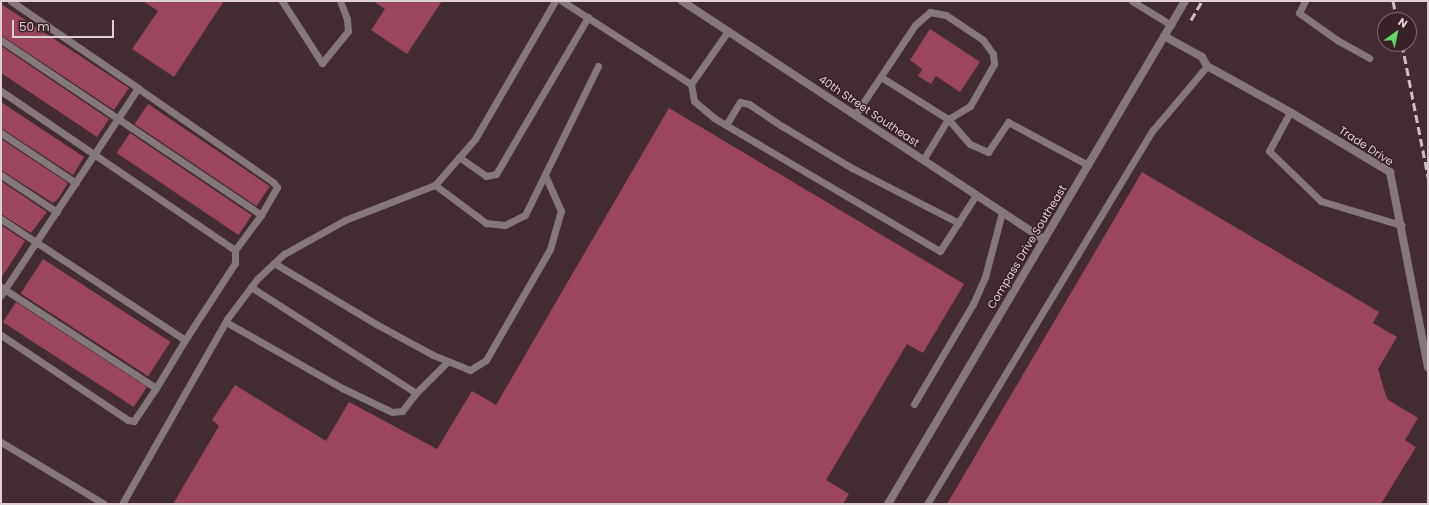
<!DOCTYPE html>
<style>
body{margin:0}
#map{position:relative;width:1429px;height:505px;overflow:hidden;background:#422c31;font-family:Poppins,sans-serif}
div>[style]{position:absolute}
.building>*{inset:0;background:#9b455e;transform-origin:0 0}
.service>*{height:7px;margin:-3.5px;padding:0 3.5px;transform-origin:3.5px;border-radius:3.5px;background:#84787a}
.minor>*{height:8px;margin:-4px;padding:0 4px;transform-origin:4px;border-radius:4px;background:#84787a}
.tertiary>*{height:8px;margin:-4px;padding:0 4px;transform-origin:4px;border-radius:4px;background:#84787a}
.rail>*{height:3px;margin-top:-1.5px;transform-origin:0;background:repeating-linear-gradient(90deg,#cebec1 0 8px,transparent 0 12px)}
span{translate:-50% -50%;white-space:nowrap;text-align:center;line-height:1.15;-webkit-text-stroke:3px #382227;paint-order:stroke}
.street-label{font-size:11px;color:#decfd2}
.frame{position:absolute;inset:0;border:2px solid #decfd2;pointer-events:none}
.north{position:absolute;left:1377px;top:12px;width:40px;height:40px;box-sizing:border-box;background:#382227;border:1px solid #7a676b;border-radius:50%;rotate:33deg;font-size:11px;font-weight:700;line-height:16px;text-align:center;color:#decfd2}
.north::after{content:'';display:block;margin:auto;width:14px;height:18px;background:#63d468;clip-path:polygon(50% 0,100% 100%,50% 72%,0 100%)}
.scale{position:absolute;left:12px;top:20px;width:102px;height:18px;box-sizing:border-box;border:2px solid #decfd2;border-top:0;padding-left:5px;font-size:12px;line-height:14px;white-space:nowrap;color:#decfd2;-webkit-text-stroke:3px #382227;paint-order:stroke}
</style>
<div id="map">
<div class="building">
<div style="clip-path:polygon(143px 1px,224px 1px,174px 77px,132px 49px,158px 11px)"></div>
<div style="clip-path:polygon(373px 1px,442px 1px,407px 54px,371px 30px,385px 9px)"></div>
<div style="clip-path:polygon(1px 4px,129px 88px,114px 110px,1px 35px)"></div>
<div style="clip-path:polygon(930px 29px,980px 62px,960px 92px,936px 76px,931px 84px,918px 76px,922px 69px,910px 60px)"></div>
<div style="clip-path:polygon(1px 46px,109px 119px,97px 137px,1px 73px)"></div>
<div style="clip-path:polygon(1px 102px,84px 157px,73px 175px,1px 128px)"></div>
<div style="left:148px;top:104px;width:147px;height:24px;rotate:34deg"></div>
<div style="clip-path:polygon(669px 108px,964px 284px,923px 353px,907px 344px,826px 480px,849px 494px,843px 504px,173px 504px,219px 426px,212px 420px,235px 385px,326px 441px,349px 402px,437px 449px,472px 391px,496px 405px)"></div>
<div style="left:130px;top:133px;width:147px;height:24px;rotate:34deg"></div>
<div style="clip-path:polygon(1px 139px,68px 183px,58px 199px,53px 203px,1px 170px)"></div>
<div style="clip-path:polygon(1142px 172px,1379px 312px,1373px 323px,1397px 337px,1378px 369px,1387px 399px,1418px 418px,1405px 440px,1416px 447px,1381px 504px,947px 504px)"></div>
<div style="clip-path:polygon(1px 181px,47px 212px,31px 233px,1px 214px)"></div>
<div style="clip-path:polygon(1px 225px,25px 241px,1px 278px)"></div>
<div style="left:43px;top:259px;width:152px;height:41px;rotate:33deg"></div>
<div style="left:16px;top:302px;width:156px;height:24px;rotate:33deg"></div>
</div>
<div class="service">
<div style="left:11px;top:1px;width:154px;rotate:34.4deg"></div>
<div style="left:138px;top:88px;width:185px;rotate:123.5deg"></div>
<div style="left:36px;top:242px;width:178px;rotate:33.3deg"></div>
<div style="left:185px;top:340px;width:56px;rotate:121.1deg"></div>
<div style="left:282px;top:1px;width:74px;rotate:57.2deg"></div>
<div style="left:322px;top:63px;width:41px;rotate:-50.9deg"></div>
<div style="left:348px;top:31px;width:12px;rotate:-95deg"></div>
<div style="left:347px;top:19px;width:19px;rotate:-111deg"></div>
<div style="left:562px;top:1px;width:153px;rotate:32.8deg"></div>
<div style="left:691px;top:84px;width:17px;rotate:80deg"></div>
<div style="left:694px;top:101px;width:26px;rotate:40deg"></div>
<div style="left:714px;top:118px;width:262px;rotate:30.5deg"></div>
<div style="left:940px;top:251px;width:67px;rotate:-57.3deg"></div>
<div style="left:1132px;top:1px;width:46px;rotate:31.6deg"></div>
<div style="left:1305px;top:1px;width:13px;rotate:117deg"></div>
<div style="left:1299px;top:13px;width:47px;rotate:35.4deg"></div>
<div style="left:1337px;top:40px;width:37px;rotate:29deg"></div>
<div style="left:1px;top:40px;width:313px;rotate:33.9deg"></div>
<div style="left:881px;top:77px;width:79px;rotate:32.1deg"></div>
<div style="left:948px;top:119px;width:33px;rotate:49deg"></div>
<div style="left:970px;top:144px;width:20px;rotate:24deg"></div>
<div style="left:988px;top:152px;width:36px;rotate:-56deg"></div>
<div style="left:1008px;top:122px;width:91px;rotate:28.3deg"></div>
<div style="left:691px;top:84px;width:65px;rotate:-55.1deg"></div>
<div style="left:1px;top:91px;width:283px;rotate:34.2deg"></div>
<div style="left:235px;top:250px;width:44px;rotate:-53.4deg"></div>
<div style="left:261px;top:215px;width:32px;rotate:-60deg"></div>
<div style="left:277px;top:187px;width:6px;rotate:-129deg"></div>
<div style="left:273px;top:182px;width:165px;rotate:-145.2deg"></div>
<div style="left:1290px;top:112px;width:44px;rotate:118.3deg"></div>
<div style="left:1269px;top:151px;width:72px;rotate:43.9deg"></div>
<div style="left:1321px;top:201px;width:84px;rotate:16.7deg"></div>
<div style="left:855px;top:115px;width:108px;rotate:-56.3deg"></div>
<div style="left:915px;top:25px;width:20px;rotate:-41deg"></div>
<div style="left:930px;top:12px;width:16px;rotate:11deg"></div>
<div style="left:946px;top:15px;width:45px;rotate:34deg"></div>
<div style="left:983px;top:40px;width:17px;rotate:54deg"></div>
<div style="left:993px;top:54px;width:10px;rotate:84deg"></div>
<div style="left:994px;top:64px;width:48px;rotate:119.7deg"></div>
<div style="left:970px;top:106px;width:26px;rotate:149deg"></div>
<div style="left:948px;top:119px;width:48px;rotate:121.4deg"></div>
<div style="left:726px;top:125px;width:27px;rotate:-59deg"></div>
<div style="left:740px;top:102px;width:9px;rotate:13deg"></div>
<div style="left:749px;top:104px;width:40px;rotate:34deg"></div>
<div style="left:782px;top:126px;width:82px;rotate:31deg"></div>
<div style="left:852px;top:168px;width:120px;rotate:27.2deg"></div>
<div style="left:1px;top:133px;width:90px;rotate:33.7deg"></div>
<div style="left:459px;top:157px;width:33px;rotate:35deg"></div>
<div style="left:486px;top:176px;width:10px;rotate:-11deg"></div>
<div style="left:496px;top:174px;width:182px;rotate:-59.6deg"></div>
<div style="left:1px;top:175px;width:67px;rotate:33.5deg"></div>
<div style="left:435px;top:185px;width:61px;rotate:-49deg"></div>
<div style="left:475px;top:139px;width:160px;rotate:-59.9deg"></div>
<div style="left:1px;top:219px;width:42px;rotate:33.3deg"></div>
<div style="left:36px;top:242px;width:64px;rotate:123.4deg"></div>
<div style="left:274px;top:263px;width:119px;rotate:30.9deg"></div>
<div style="left:376px;top:324px;width:65px;rotate:28.5deg"></div>
<div style="left:433px;top:355px;width:40px;rotate:22deg"></div>
<div style="left:470px;top:370px;width:19px;rotate:-32deg"></div>
<div style="left:486px;top:360px;width:128px;rotate:-60deg"></div>
<div style="left:550px;top:249px;width:40px;rotate:-74deg"></div>
<div style="left:561px;top:211px;width:39px;rotate:-114deg"></div>
<div style="left:1px;top:287px;width:185px;rotate:33.1deg"></div>
<div style="left:156px;top:388px;width:40px;rotate:124deg"></div>
<div style="left:134px;top:421px;width:6px;rotate:-171deg"></div>
<div style="left:128px;top:420px;width:153px;rotate:-146.2deg"></div>
<div style="left:251px;top:287px;width:196px;rotate:32.7deg"></div>
<div style="left:416px;top:393px;width:45px;rotate:-45deg"></div>
<div style="left:226px;top:322px;width:133px;rotate:29.6deg"></div>
<div style="left:342px;top:388px;width:55px;rotate:25.6deg"></div>
<div style="left:392px;top:412px;width:10px;rotate:-6deg"></div>
<div style="left:402px;top:411px;width:23px;rotate:-52deg"></div>
<div style="left:185px;top:340px;width:92px;rotate:-57deg"></div>
<div style="left:235px;top:263px;width:13px;rotate:-90deg"></div>
<div style="left:914px;top:404px;width:116px;rotate:-59.5deg"></div>
<div style="left:973px;top:304px;width:30px;rotate:-66deg"></div>
<div style="left:985px;top:277px;width:67px;rotate:-75.3deg"></div>
<div style="left:1px;top:442px;width:120px;rotate:31deg"></div>
<div style="left:122px;top:504px;width:213px;rotate:-60.4deg"></div>
<div style="left:227px;top:319px;width:50px;rotate:-53.1deg"></div>
<div style="left:257px;top:279px;width:37px;rotate:-43deg"></div>
<div style="left:284px;top:254px;width:70px;rotate:-29.1deg"></div>
<div style="left:345px;top:220px;width:97px;rotate:-21.3deg"></div>
<div style="left:435px;top:185px;width:64px;rotate:36.7deg"></div>
<div style="left:486px;top:223px;width:19px;rotate:6deg"></div>
<div style="left:505px;top:225px;width:22px;rotate:-27deg"></div>
<div style="left:525px;top:215px;width:166px;rotate:-63.9deg"></div>
<div style="left:927px;top:504px;width:437px;rotate:-58.9deg"></div>
<div style="left:1153px;top:130px;width:84px;rotate:-49.8deg"></div>
</div>
<div class="minor">
<div style="left:1164px;top:36px;width:43px;rotate:28.9deg"></div>
<div style="left:1202px;top:57px;width:10px;rotate:61deg"></div>
<div style="left:1207px;top:66px;width:95px;rotate:29deg"></div>
<div style="left:1290px;top:112px;width:117px;rotate:31deg"></div>
<div style="left:1390px;top:172px;width:199px;rotate:79deg"></div>
<div style="left:888px;top:504px;width:584px;rotate:-59.44deg"></div>
</div>
<div class="tertiary">
<div style="left:682px;top:1px;width:434px;rotate:33.4deg"></div>
</div>
<div class="rail">
<div style="left:1393px;top:1px;width:19px;rotate:78deg"></div>
<div style="left:1191px;top:20px;width:22px;rotate:-60deg"></div>
<div style="left:1402px;top:44px;width:136px;rotate:78.9deg"></div>
</div>
<div class="street-label">
<span style="left:869px;top:111px;rotate:34deg">40th Street Southeast</span>
<span style="left:1366px;top:146px;rotate:33deg">Trade Drive</span>
<span style="left:1027px;top:247px;rotate:-59deg">Compass Drive Southeast</span>
</div>
<div class="frame"></div>
<div class="north">N</div>
<div class="scale">50 m</div>
</div>
